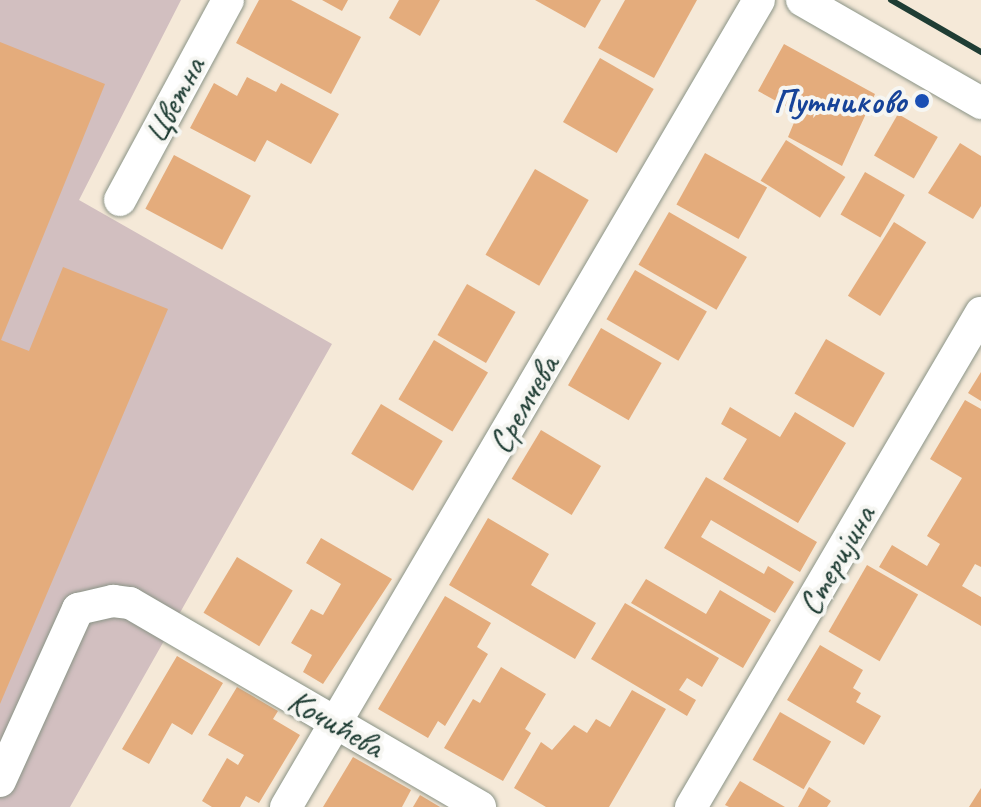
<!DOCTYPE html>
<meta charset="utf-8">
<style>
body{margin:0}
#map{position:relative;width:981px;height:807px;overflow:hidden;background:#f5e9d8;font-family:Caveat,sans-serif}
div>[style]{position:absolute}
.industrial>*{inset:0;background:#d2bfc0}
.building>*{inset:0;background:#e4ac7c;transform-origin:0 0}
.roads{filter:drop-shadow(0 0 2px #8a9386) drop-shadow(0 0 2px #8a9386)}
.minor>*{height:32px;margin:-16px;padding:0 16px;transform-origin:16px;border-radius:16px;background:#fff}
.rail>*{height:6px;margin:-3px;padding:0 3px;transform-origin:3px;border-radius:3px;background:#1f3d34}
.dots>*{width:22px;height:22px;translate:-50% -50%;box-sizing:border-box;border:4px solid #f6f6f2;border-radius:50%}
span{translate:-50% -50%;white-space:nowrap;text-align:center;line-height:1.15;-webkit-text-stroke:8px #f6f6f2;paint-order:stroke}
.street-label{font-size:34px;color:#1f3d34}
.transit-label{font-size:34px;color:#164399;font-weight:700}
.right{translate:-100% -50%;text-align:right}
</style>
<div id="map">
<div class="industrial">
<div style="clip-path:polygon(0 0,181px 0,79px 200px,332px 344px,70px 807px,0 807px)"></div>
</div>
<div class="building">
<div style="clip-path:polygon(259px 0,291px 0,361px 37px,331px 94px,236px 43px)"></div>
<div style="clip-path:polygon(322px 0,348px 0,342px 11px)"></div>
<div style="clip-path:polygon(399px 0,440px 0,420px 36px,389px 18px)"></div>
<div style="clip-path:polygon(535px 0,601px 0,585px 28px)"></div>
<div style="clip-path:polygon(625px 0,697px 0,654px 78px,598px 48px)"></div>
<div style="clip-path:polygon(0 42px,105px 84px,1px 340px,29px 351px,63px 267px,168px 309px,0 704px)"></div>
<div style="clip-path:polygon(784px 44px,875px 94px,842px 166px,788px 137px,798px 113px,758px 91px)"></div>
<div style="left:600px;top:58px;width:62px;height:74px;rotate:30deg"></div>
<div style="clip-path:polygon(247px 77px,276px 92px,281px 83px,339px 114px,311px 164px,267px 140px,255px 162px,190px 128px,214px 83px,237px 96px)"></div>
<div style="left:898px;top:114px;width:46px;height:48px;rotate:30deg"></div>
<div style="left:786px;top:140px;width:70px;height:48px;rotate:32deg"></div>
<div style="clip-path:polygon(960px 143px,981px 156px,981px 206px,973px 219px,928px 193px)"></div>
<div style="left:705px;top:153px;width:71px;height:59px;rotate:29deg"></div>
<div style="left:174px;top:155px;width:87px;height:61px;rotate:28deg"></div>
<div style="left:535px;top:169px;width:62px;height:99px;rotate:30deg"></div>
<div style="left:865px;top:172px;width:46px;height:49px;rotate:30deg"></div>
<div style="left:669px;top:212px;width:90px;height:61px;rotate:30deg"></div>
<div style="left:894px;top:222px;width:38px;height:87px;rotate:32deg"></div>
<div style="left:635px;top:270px;width:83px;height:57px;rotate:30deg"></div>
<div style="left:467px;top:284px;width:56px;height:59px;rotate:30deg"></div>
<div style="left:601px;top:328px;width:70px;height:66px;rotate:30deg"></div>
<div style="left:826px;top:339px;width:68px;height:63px;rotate:30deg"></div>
<div style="left:434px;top:340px;width:63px;height:69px;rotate:31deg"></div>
<div style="clip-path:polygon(981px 372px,981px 401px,968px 393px)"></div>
<div style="clip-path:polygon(965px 400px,981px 409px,981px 567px,975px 564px,962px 586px,981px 597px,981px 626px,879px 567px,892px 545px,927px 566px,940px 544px,927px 536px,962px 478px,930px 459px)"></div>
<div style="left:381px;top:404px;width:72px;height:58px;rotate:31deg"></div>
<div style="clip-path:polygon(730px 407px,780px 437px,795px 412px,846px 443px,798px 523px,723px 479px,747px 439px,721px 424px)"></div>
<div style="left:541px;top:430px;width:70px;height:57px;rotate:31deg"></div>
<div style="clip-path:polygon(706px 477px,817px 542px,800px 572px,711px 520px,701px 537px,764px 574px,768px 566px,794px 582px,775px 613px,664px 548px)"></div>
<div style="clip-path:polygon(488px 518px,549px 554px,531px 585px,596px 623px,575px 659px,449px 585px)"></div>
<div style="clip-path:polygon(321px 538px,392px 579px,323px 684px,303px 672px,312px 655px,291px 643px,311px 609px,323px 615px,341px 584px,306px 563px)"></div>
<div style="left:237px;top:557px;width:65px;height:65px;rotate:31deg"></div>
<div style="left:867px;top:565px;width:59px;height:77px;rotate:30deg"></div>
<div style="clip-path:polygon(646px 579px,706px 614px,720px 590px,771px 620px,743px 668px,631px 603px)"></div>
<div style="clip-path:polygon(445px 596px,491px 623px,477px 647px,488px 654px,445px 726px,438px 721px,428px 738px,378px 709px)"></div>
<div style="clip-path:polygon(625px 603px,719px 658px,702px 687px,687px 678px,679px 690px,696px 700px,687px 716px,591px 659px)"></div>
<div style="clip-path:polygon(820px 645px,863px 670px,853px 688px,861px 693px,856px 702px,881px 716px,864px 745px,787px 700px)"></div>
<div style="clip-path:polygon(177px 656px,223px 683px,192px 735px,172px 723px,149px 764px,122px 749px)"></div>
<div style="clip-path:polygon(501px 667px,546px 694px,525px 729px,531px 733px,503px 781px,444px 748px,473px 699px,480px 703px)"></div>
<div style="clip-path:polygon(237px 687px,278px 711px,273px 719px,300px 735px,259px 803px,246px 796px,240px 807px,212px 807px,202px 801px,227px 758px,238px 765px,244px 755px,208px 735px)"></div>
<div style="clip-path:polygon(632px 690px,666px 709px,609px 807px,546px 807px,514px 788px,541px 742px,552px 750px,574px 725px,587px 733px,596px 719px,610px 727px)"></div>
<div style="left:780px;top:712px;width:59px;height:55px;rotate:30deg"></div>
<div style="clip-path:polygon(353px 757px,411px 790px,402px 807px,323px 807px)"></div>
<div style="clip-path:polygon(740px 781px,785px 807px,729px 807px,725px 805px)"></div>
<div style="clip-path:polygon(809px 787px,831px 801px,827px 807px,798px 807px)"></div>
<div style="clip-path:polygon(981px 788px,981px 807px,969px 807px)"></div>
<div style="clip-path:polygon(420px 795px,440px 807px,413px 807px)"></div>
</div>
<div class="roads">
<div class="minor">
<div style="left:802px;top:0;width:207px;rotate:29.9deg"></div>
<div style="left:120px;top:200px;width:227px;rotate:-61.6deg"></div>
<div style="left:0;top:781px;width:189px;rotate:-65.6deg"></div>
<div style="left:78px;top:609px;width:36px;rotate:-13deg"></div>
<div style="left:113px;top:601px;width:17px;rotate:7deg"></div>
<div style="left:130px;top:603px;width:405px;rotate:30.2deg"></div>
<div style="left:286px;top:807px;width:935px;rotate:-59.62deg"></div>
<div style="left:691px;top:807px;width:573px;rotate:-59.59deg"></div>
</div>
</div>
<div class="rail">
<div style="left:891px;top:0;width:104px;rotate:30deg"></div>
</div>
<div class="dots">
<div style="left:922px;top:101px;background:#1a4fb4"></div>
</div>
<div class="street-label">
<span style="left:174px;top:100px;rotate:-62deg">Цветна</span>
<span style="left:523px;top:404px;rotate:-60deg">Сремчева</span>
<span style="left:836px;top:560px;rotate:-60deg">Стеријина</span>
<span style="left:336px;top:723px;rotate:30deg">Кочићева</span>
</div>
<div class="transit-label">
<span class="right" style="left:906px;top:101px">Путниково</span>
</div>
</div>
